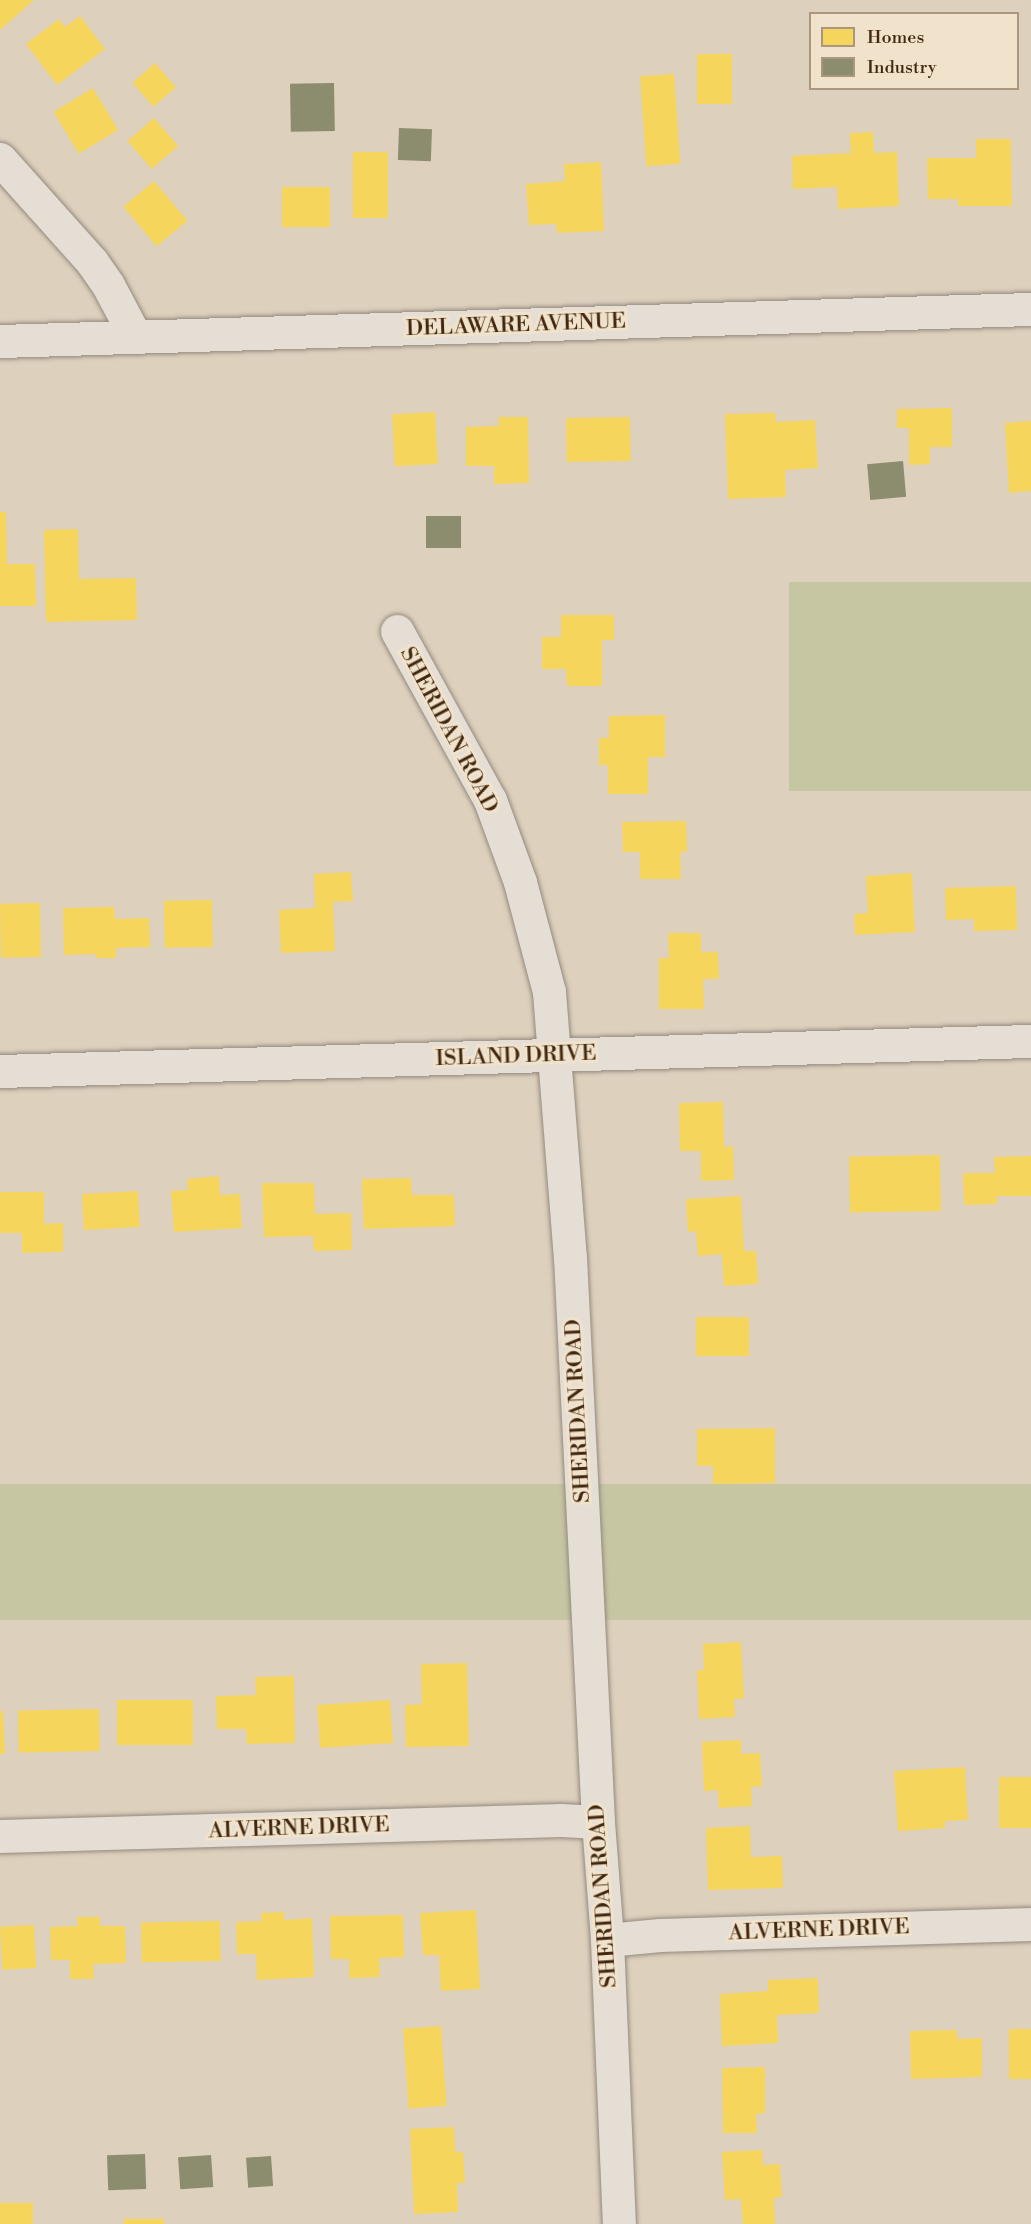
<!DOCTYPE html>
<style>
body{margin:0}
#map{position:relative;width:1031px;height:2224px;overflow:hidden;background:#ddd0bd;font-family:"Libre Bodoni",serif}
div>[style]{position:absolute}
.green>*{inset:0;background:#c6c6a3;transform-origin:0 0}
.homes>*{inset:0;background:#f6d55c;transform-origin:0 0}
.industry>*{inset:0;background:#8c8c6e;transform-origin:0 0}
.roads{filter:drop-shadow(0 0 2px #958a7d) drop-shadow(0 0 2px #958a7d)}
.minor>*{height:33px;margin:-16.5px;padding:0 16.5px;transform-origin:16.5px;border-radius:16.5px;background:#e4ded4}
span{translate:-50% -50%;white-space:nowrap;text-align:center;line-height:1.15;-webkit-text-stroke:6px #f1e2cc;paint-order:stroke}
.street-label{font-size:22px;color:#41270f}
.legend{position:absolute;left:809px;top:12px;width:210px;height:78px;box-sizing:border-box;background:#f1e2cc;border:2px solid #ab9780;margin:0;padding:8px 10px;list-style:none;font-size:18px;color:#41270f}
.legend li{display:flex;align-items:center;gap:12px;height:30px}
.legend b{width:30px;border:2px solid #ab9780}
</style>
<div id="map">
<div class="green">
<div style="left:1031px;top:582px;width:209px;height:242px;rotate:90deg"></div>
<div style="left:1031px;top:1484px;width:136px;height:1031px;rotate:90deg"></div>
</div>
<div class="homes">
<div style="clip-path:polygon(0 0,34px 0,0 30px)"></div>
<div style="clip-path:polygon(80px 16px,105px 49px,57px 85px,26px 44px,59px 19px,65px 27px)"></div>
<div style="left:697px;top:54px;width:35px;height:50px"></div>
<div style="left:155px;top:63px;width:32px;height:30px;rotate:49deg"></div>
<div style="left:674px;top:74px;width:90px;height:34px;rotate:86deg"></div>
<div style="left:93px;top:88px;width:49px;height:46px;rotate:59deg"></div>
<div style="left:154px;top:118px;width:37px;height:35px;rotate:49deg"></div>
<div style="clip-path:polygon(873px 132px,874px 153px,897px 152px,899px 206px,838px 209px,837px 187px,793px 189px,792px 156px,851px 153px,850px 133px)"></div>
<div style="clip-path:polygon(976px 139px,1011px 139px,1012px 206px,958px 206px,958px 199px,928px 199px,927px 158px,976px 158px)"></div>
<div style="left:353px;top:152px;width:35px;height:66px"></div>
<div style="clip-path:polygon(601px 162px,604px 231px,557px 233px,556px 224px,529px 225px,526px 184px,565px 181px,564px 164px)"></div>
<div style="left:154px;top:181px;width:52px;height:40px;rotate:50deg"></div>
<div style="left:330px;top:187px;width:40px;height:48px;rotate:90deg"></div>
<div style="clip-path:polygon(952px 408px,952px 447px,930px 447px,930px 464px,909px 465px,909px 428px,897px 428px,897px 409px)"></div>
<div style="left:435px;top:412px;width:52px;height:43px;rotate:87deg"></div>
<div style="clip-path:polygon(775px 413px,776px 422px,815px 420px,818px 468px,785px 470px,786px 497px,728px 499px,725px 414px)"></div>
<div style="clip-path:polygon(499px 417px,528px 417px,529px 483px,494px 484px,494px 466px,466px 466px,466px 427px,499px 426px)"></div>
<div style="left:630px;top:417px;width:44px;height:64px;rotate:89deg"></div>
<div style="clip-path:polygon(1031px 421px,1031px 491px,1009px 493px,1005px 423px)"></div>
<div style="clip-path:polygon(0 512px,6px 512px,7px 564px,35px 564px,36px 606px,0 606px)"></div>
<div style="clip-path:polygon(78px 529px,79px 579px,136px 578px,137px 620px,46px 622px,44px 530px)"></div>
<div style="clip-path:polygon(561px 615px,614px 615px,614px 640px,602px 640px,602px 686px,567px 686px,566px 669px,542px 669px,542px 637px,561px 637px)"></div>
<div style="clip-path:polygon(665px 715px,665px 757px,648px 757px,648px 794px,608px 794px,608px 765px,599px 765px,599px 738px,609px 738px,609px 716px)"></div>
<div style="clip-path:polygon(686px 821px,687px 852px,680px 852px,681px 879px,640px 879px,640px 852px,623px 852px,622px 822px)"></div>
<div style="clip-path:polygon(351px 872px,353px 901px,333px 902px,335px 951px,281px 953px,279px 910px,315px 908px,314px 874px)"></div>
<div style="clip-path:polygon(912px 873px,915px 932px,855px 935px,854px 914px,868px 913px,866px 876px)"></div>
<div style="clip-path:polygon(1016px 886px,1017px 930px,974px 931px,974px 919px,946px 920px,945px 888px)"></div>
<div style="left:212px;top:900px;width:47px;height:48px;rotate:89deg"></div>
<div style="left:40px;top:903px;width:54px;height:40px;rotate:89deg"></div>
<div style="clip-path:polygon(114px 907px,115px 919px,149px 918px,150px 947px,116px 948px,116px 958px,96px 958px,96px 954px,64px 955px,63px 908px)"></div>
<div style="clip-path:polygon(668px 933px,701px 933px,701px 952px,718px 952px,719px 979px,703px 979px,704px 1009px,659px 1009px,659px 958px,669px 958px)"></div>
<div style="clip-path:polygon(723px 1102px,724px 1147px,733px 1146px,734px 1180px,701px 1181px,701px 1151px,680px 1151px,679px 1103px)"></div>
<div style="left:940px;top:1155px;width:56px;height:91px;rotate:89deg"></div>
<div style="clip-path:polygon(1031px 1156px,1031px 1196px,997px 1196px,997px 1204px,964px 1205px,963px 1173px,995px 1173px,994px 1157px)"></div>
<div style="clip-path:polygon(219px 1176px,220px 1195px,240px 1194px,242px 1228px,174px 1232px,171px 1191px,188px 1190px,187px 1179px)"></div>
<div style="clip-path:polygon(411px 1178px,412px 1195px,454px 1195px,455px 1226px,364px 1229px,362px 1179px)"></div>
<div style="clip-path:polygon(262px 1183px,314px 1183px,315px 1214px,351px 1213px,352px 1250px,314px 1251px,313px 1236px,264px 1237px)"></div>
<div style="left:138px;top:1191px;width:36px;height:56px;rotate:87deg"></div>
<div style="clip-path:polygon(0 1192px,44px 1192px,44px 1224px,63px 1223px,63px 1252px,22px 1253px,22px 1233px,0 1233px)"></div>
<div style="clip-path:polygon(741px 1196px,744px 1251px,756px 1251px,758px 1284px,724px 1286px,722px 1254px,698px 1256px,696px 1231px,688px 1232px,686px 1199px)"></div>
<div style="left:749px;top:1317px;width:39px;height:53px;rotate:90deg"></div>
<div style="clip-path:polygon(775px 1428px,775px 1483px,713px 1484px,713px 1466px,697px 1466px,697px 1429px)"></div>
<div style="clip-path:polygon(741px 1642px,744px 1698px,734px 1699px,735px 1717px,699px 1719px,697px 1670px,704px 1670px,703px 1644px)"></div>
<div style="clip-path:polygon(467px 1663px,469px 1746px,406px 1747px,405px 1705px,422px 1704px,421px 1664px)"></div>
<div style="clip-path:polygon(294px 1676px,295px 1743px,247px 1744px,246px 1729px,217px 1729px,216px 1696px,256px 1695px,255px 1677px)"></div>
<div style="left:193px;top:1700px;width:45px;height:76px;rotate:90deg"></div>
<div style="left:390px;top:1700px;width:43px;height:73px;rotate:86deg"></div>
<div style="left:99px;top:1709px;width:42px;height:81px;rotate:89deg"></div>
<div style="clip-path:polygon(0 1711px,3px 1711px,5px 1754px,0 1754px)"></div>
<div style="clip-path:polygon(741px 1740px,741px 1754px,760px 1753px,762px 1786px,751px 1787px,752px 1806px,719px 1808px,718px 1790px,704px 1791px,702px 1742px)"></div>
<div style="clip-path:polygon(965px 1767px,968px 1820px,945px 1821px,945px 1828px,898px 1831px,894px 1771px)"></div>
<div style="left:1031px;top:1777px;width:51px;height:32px;rotate:90deg"></div>
<div style="clip-path:polygon(750px 1826px,751px 1857px,782px 1856px,783px 1888px,708px 1890px,706px 1828px)"></div>
<div style="clip-path:polygon(476px 1910px,480px 1989px,441px 1991px,439px 1955px,423px 1955px,420px 1913px)"></div>
<div style="clip-path:polygon(284px 1912px,284px 1920px,312px 1918px,314px 1977px,257px 1980px,256px 1954px,237px 1954px,236px 1922px,262px 1921px,261px 1913px)"></div>
<div style="clip-path:polygon(403px 1915px,404px 1957px,379px 1958px,380px 1977px,349px 1978px,349px 1959px,331px 1959px,330px 1916px)"></div>
<div style="clip-path:polygon(77px 1917px,100px 1917px,100px 1926px,125px 1926px,126px 1963px,93px 1964px,94px 1979px,70px 1979px,70px 1960px,51px 1960px,50px 1927px,78px 1926px)"></div>
<div style="left:220px;top:1921px;width:40px;height:79px;rotate:89deg"></div>
<div style="left:34px;top:1925px;width:43px;height:34px;rotate:87deg"></div>
<div style="clip-path:polygon(818px 1978px,819px 2013px,777px 2015px,778px 2043px,722px 2046px,720px 1994px,768px 1991px,768px 1980px)"></div>
<div style="left:441px;top:2026px;width:80px;height:38px;rotate:86deg"></div>
<div style="left:1031px;top:2029px;width:50px;height:22px;rotate:90deg"></div>
<div style="clip-path:polygon(957px 2030px,957px 2039px,982px 2038px,982px 2077px,911px 2079px,910px 2031px)"></div>
<div style="clip-path:polygon(765px 2067px,765px 2113px,756px 2114px,757px 2133px,723px 2133px,722px 2068px)"></div>
<div style="clip-path:polygon(454px 2127px,455px 2152px,463px 2152px,465px 2183px,457px 2183px,458px 2212px,414px 2214px,410px 2129px)"></div>
<div style="clip-path:polygon(762px 2150px,763px 2165px,780px 2164px,782px 2197px,774px 2198px,775px 2224px,743px 2224px,741px 2199px,725px 2200px,722px 2152px)"></div>
<div style="left:33px;top:2203px;width:21px;height:33px;rotate:90deg"></div>
<div style="left:124px;top:2219px;width:40px;height:5px"></div>
</div>
<div class="industry">
<div style="left:334px;top:83px;width:48px;height:44px;rotate:89deg"></div>
<div style="left:399px;top:128px;width:33px;height:32px;rotate:2deg"></div>
<div style="left:903px;top:461px;width:36px;height:36px;rotate:85deg"></div>
<div style="left:426px;top:516px;width:35px;height:32px"></div>
<div style="left:145px;top:2154px;width:35px;height:38px;rotate:88deg"></div>
<div style="left:211px;top:2155px;width:32px;height:33px;rotate:86deg"></div>
<div style="left:271px;top:2156px;width:30px;height:25px;rotate:86deg"></div>
</div>
<div class="roads">
<div class="minor">
<div style="left:0;top:159px;width:138px;rotate:48.2deg"></div>
<div style="left:92px;top:262px;width:28px;rotate:55deg"></div>
<div style="left:108px;top:285px;width:58px;rotate:62.1deg"></div>
<div style="left:0;top:341px;width:1031px;rotate:-1.78deg"></div>
<div style="left:397px;top:631px;width:193px;rotate:61.2deg"></div>
<div style="left:490px;top:800px;width:87px;rotate:69.9deg"></div>
<div style="left:520px;top:882px;width:114px;rotate:75.2deg"></div>
<div style="left:549px;top:992px;width:266px;rotate:85.5deg"></div>
<div style="left:570px;top:1257px;width:566px;rotate:87.16deg"></div>
<div style="left:598px;top:1822px;width:118px;rotate:85.6deg"></div>
<div style="left:607px;top:1940px;width:284px;rotate:87.6deg"></div>
<div style="left:0;top:1071px;width:1031px;rotate:-1.67deg"></div>
<div style="left:0;top:1836px;width:561px;rotate:-1.63deg"></div>
<div style="left:561px;top:1820px;width:37px;rotate:3deg"></div>
<div style="left:607px;top:1940px;width:53px;rotate:-5.4deg"></div>
<div style="left:660px;top:1935px;width:371px;rotate:-1.7deg"></div>
</div>
</div>
<div class="street-label">
<span style="left:516px;top:325px;rotate:-2deg">DELAWARE AVENUE</span>
<span style="left:449px;top:730px;rotate:62deg">SHERIDAN ROAD</span>
<span style="left:516px;top:1056px;rotate:-2deg">ISLAND DRIVE</span>
<span style="left:578px;top:1411px;rotate:-93deg">SHERIDAN ROAD</span>
<span style="left:299px;top:1828px;rotate:-2deg">ALVERNE DRIVE</span>
<span style="left:603px;top:1896px;rotate:-94deg">SHERIDAN ROAD</span>
<span style="left:819px;top:1930px;rotate:-2deg">ALVERNE DRIVE</span>
</div>
<ul class="legend">
<li><b style="height:16px;background:#f6d55c"></b>Homes</li>
<li><b style="height:16px;background:#8c8c6e"></b>Industry</li>
</ul>
</div>
